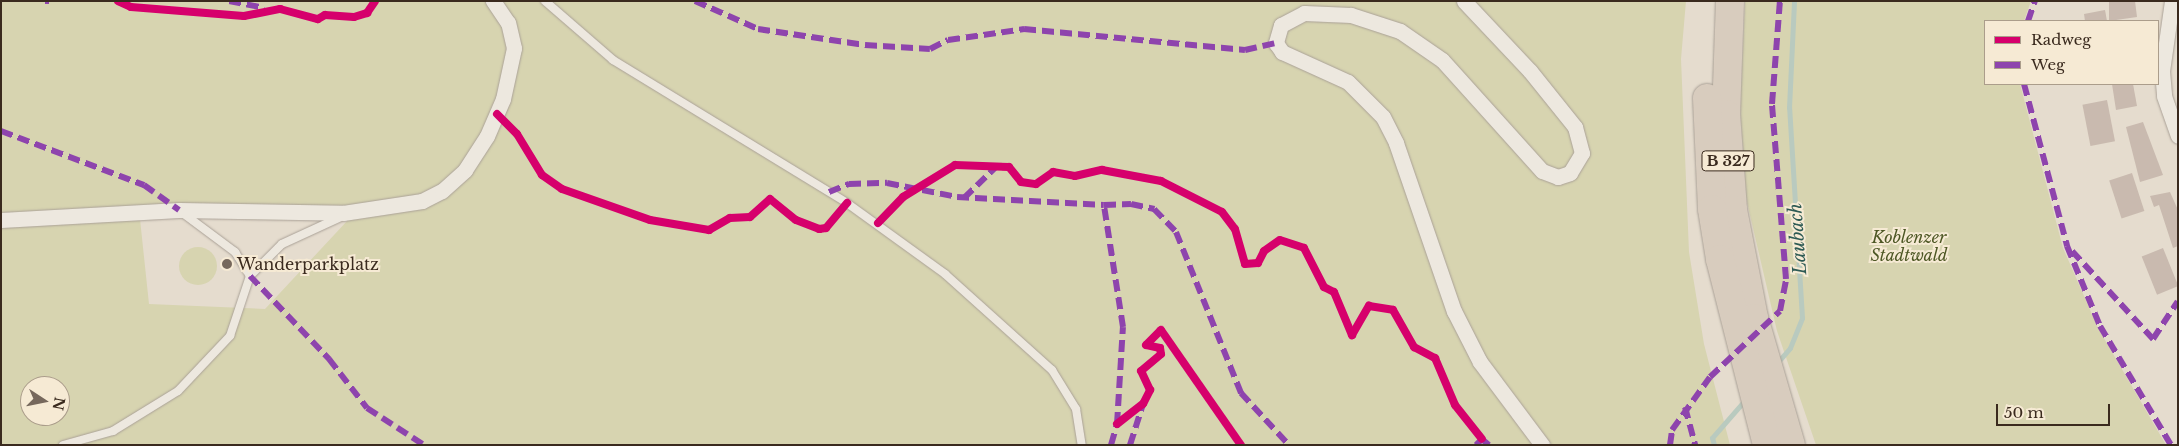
<!DOCTYPE html>
<style>
body{margin:0}
#map{position:relative;width:2179px;height:446px;overflow:hidden;background:#e5dcce;font-family:"Libre Baskerville",serif}
div>[style]{position:absolute}
.green>*{inset:0;background:#d7d4b0}
.round{border-radius:50%}
.stream>*{height:4.5px;margin:-2.25px;padding:0 2.25px;transform-origin:2.25px;border-radius:2.25px;background:#b9cabf}
.building>*{inset:0;background:#c9baaf;transform-origin:0 0}
.roads{filter:drop-shadow(0 0 1px #aaa197) drop-shadow(0 0 1px #aaa197)}
.lane>*{height:8px;margin:-4px;padding:0 4px;transform-origin:4px;border-radius:4px;background:#ede8df}
.street>*{height:15px;margin:-7.5px;padding:0 7.5px;transform-origin:7.5px;border-radius:7.5px;background:#ede8df}
.highway>*{height:28px;margin:-14px;padding:0 14px;transform-origin:14px;border-radius:14px;background:#d8ccbe}
.quiet>*{height:6px;margin-top:-3px;transform-origin:0;background:repeating-linear-gradient(90deg,#8e44ad 0 12px,transparent 0 18px)}
.cycleway>*{height:8px;margin:-4px;padding:0 4px;transform-origin:4px;border-radius:4px;background:#d6006c}
.dots>*{width:14px;height:14px;translate:-50% -50%;box-sizing:border-box;border:2px solid #f6ead4;border-radius:50%}
span{translate:-50% -50%;white-space:nowrap;text-align:center;line-height:1.15;-webkit-text-stroke:4px #f6ead4;paint-order:stroke}
.shield-label span{padding:1px 4px;background:#f6ead4;border:1px solid;border-radius:4px;-webkit-text-stroke-width:0}
.shield-label{font-size:15px;color:#3a2a1e;font-weight:700}
.park-label{font-size:16px;color:#4d5724;font-style:italic}
.poi-label{font-size:16px;color:#3a2a1e}
.left{translate:0 -50%;text-align:left}
.water-label{font-size:18px;color:#2d5a54;font-style:italic}
.frame{position:absolute;inset:0;border:2px solid #3a2a1e;pointer-events:none}
.legend{position:absolute;left:1984px;top:20px;width:175px;height:65px;box-sizing:border-box;background:#f6ead4;border:1px solid #ab9d8b;margin:0;padding:6px 9px;list-style:none;font-size:15px;color:#3a2a1e}
.legend li{display:flex;align-items:center;gap:10px;height:25px}
.legend b{width:25px;border:1px solid #ab9d8b}
.north{position:absolute;left:20px;top:376px;width:50px;height:50px;box-sizing:border-box;background:#f6ead4;border:1px solid #ab9d8b;border-radius:50%;rotate:101deg;font-size:14px;font-weight:700;line-height:20px;text-align:center;color:#3a2a1e}
.north::after{content:'';display:block;margin:auto;width:18px;height:22px;background:#76685c;clip-path:polygon(50% 0,100% 100%,50% 72%,0 100%)}
.scale{position:absolute;left:1996px;top:404px;width:114px;height:22px;box-sizing:border-box;border:2px solid #3a2a1e;border-top:0;padding-left:6px;font-size:15px;line-height:18px;white-space:nowrap;color:#3a2a1e;-webkit-text-stroke:4px #f6ead4;paint-order:stroke}
</style>
<div id="map">
<div class="green">
<div style="clip-path:polygon(evenodd,1px 1px,1686px 1px,1681px 59px,1689px 252px,1704px 344px,1730px 445px,1px 445px,1px 1px,186px 217px,272px 220px,348px 220px,265px 309px,149px 304px,140px 219px,186px 217px,1px 1px,30px 386px,60px 386px,60px 416px,30px 416px,30px 386px)"></div>
<div style="clip-path:polygon(1745px 1px,2031px 1px,2024px 21px,1985px 21px,1985px 84px,2020px 84px,2063px 248px,2098px 328px,2166px 445px,1816px 445px,1777px 331px,1746px 198px,1740px 108px)"></div>
<div class="round" style="left:179px;top:247px;width:38px;height:38px"></div>
</div>
<div class="stream">
<div style="left:1778px;top:362px;width:18px;rotate:-49deg"></div>
<div style="left:1790px;top:348px;width:32px;rotate:-68deg"></div>
<div style="left:1802px;top:318px;width:210px;rotate:-93.5deg"></div>
<div style="left:1789px;top:108px;width:107px;rotate:-87.3deg"></div>
<div style="left:1714px;top:445px;width:7px;rotate:-106deg"></div>
<div style="left:1712px;top:438px;width:50px;rotate:-49deg"></div>
</div>
<div class="building">
<div style="clip-path:polygon(2109px 1px,2135px 1px,2137px 17px,2109px 21px)"></div>
<div style="clip-path:polygon(2105px 10px,2107px 21px,2085px 21px,2084px 14px)"></div>
<div style="clip-path:polygon(2112px 84px,2133px 84px,2137px 106px,2116px 110px)"></div>
<div style="left:2107px;top:100px;width:42px;height:25px;rotate:79deg"></div>
<div style="clip-path:polygon(2143px 122px,2163px 175px,2140px 182px,2126px 127px)"></div>
<div style="left:2132px;top:173px;width:40px;height:24px;rotate:72deg"></div>
<div style="clip-path:polygon(2170px 192px,2178px 210px,2178px 246px,2173px 248px,2159px 205px,2154px 207px,2150px 196px)"></div>
<div style="left:2163px;top:248px;width:41px;height:23px;rotate:68deg"></div>
</div>
<div class="roads">
<div class="lane">
<div style="left:545px;top:1px;width:90px;rotate:40.9deg"></div>
<div style="left:613px;top:60px;width:274px;rotate:31.4deg"></div>
<div style="left:847px;top:203px;width:121px;rotate:35.9deg"></div>
<div style="left:945px;top:274px;width:144px;rotate:41.9deg"></div>
<div style="left:1052px;top:370px;width:46px;rotate:58.4deg"></div>
<div style="left:1076px;top:409px;width:36px;rotate:81deg"></div>
<div style="left:180px;top:211px;width:69px;rotate:36.7deg"></div>
<div style="left:235px;top:252px;width:28px;rotate:58deg"></div>
<div style="left:63px;top:445px;width:52px;rotate:-15.6deg"></div>
<div style="left:113px;top:431px;width:76px;rotate:-31.6deg"></div>
<div style="left:178px;top:391px;width:76px;rotate:-46.6deg"></div>
<div style="left:230px;top:336px;width:63px;rotate:-71.6deg"></div>
<div style="left:250px;top:276px;width:45px;rotate:-45deg"></div>
<div style="left:282px;top:244px;width:67px;rotate:-24.7deg"></div>
</div>
<div class="street">
<div style="left:1464px;top:1px;width:96px;rotate:46.7deg"></div>
<div style="left:1530px;top:71px;width:72px;rotate:51.2deg"></div>
<div style="left:1575px;top:127px;width:27px;rotate:75deg"></div>
<div style="left:1582px;top:153px;width:23px;rotate:121deg"></div>
<div style="left:1570px;top:173px;width:13px;rotate:162deg"></div>
<div style="left:1558px;top:177px;width:17px;rotate:-159deg"></div>
<div style="left:1542px;top:171px;width:149px;rotate:-132deg"></div>
<div style="left:1442px;top:60px;width:51px;rotate:-145.4deg"></div>
<div style="left:1400px;top:31px;width:52px;rotate:-161.9deg"></div>
<div style="left:1351px;top:15px;width:47px;rotate:-177.6deg"></div>
<div style="left:1304px;top:13px;width:26px;rotate:152deg"></div>
<div style="left:1281px;top:25px;width:19px;rotate:106deg"></div>
<div style="left:1276px;top:43px;width:11px;rotate:56deg"></div>
<div style="left:1282px;top:52px;width:72px;rotate:24.4deg"></div>
<div style="left:1348px;top:82px;width:49px;rotate:45deg"></div>
<div style="left:1383px;top:117px;width:29px;rotate:63deg"></div>
<div style="left:1396px;top:143px;width:178px;rotate:71deg"></div>
<div style="left:1454px;top:311px;width:57px;rotate:63deg"></div>
<div style="left:1480px;top:362px;width:104px;rotate:53.2deg"></div>
<div style="left:2172px;top:1px;width:71px;rotate:98.1deg"></div>
<div style="left:2162px;top:71px;width:25px;rotate:85deg"></div>
<div style="left:2164px;top:96px;width:42px;rotate:70.7deg"></div>
<div style="left:1px;top:220px;width:178px;rotate:-3.2deg"></div>
<div style="left:179px;top:210px;width:164px;rotate:1deg"></div>
<div style="left:343px;top:213px;width:80px;rotate:-8.6deg"></div>
<div style="left:422px;top:201px;width:22px;rotate:-27deg"></div>
<div style="left:442px;top:191px;width:31px;rotate:-42deg"></div>
<div style="left:465px;top:170px;width:40px;rotate:-57.1deg"></div>
<div style="left:487px;top:136px;width:40px;rotate:-66.6deg"></div>
<div style="left:503px;top:99px;width:52px;rotate:-77.8deg"></div>
<div style="left:514px;top:48px;width:26px;rotate:-103deg"></div>
<div style="left:508px;top:23px;width:27px;rotate:-124deg"></div>
</div>
<div class="highway">
<div style="left:1730px;top:1px;width:113px;rotate:92deg"></div>
<div style="left:1726px;top:114px;width:96px;rotate:85.8deg"></div>
<div style="left:1733px;top:210px;width:110px;rotate:79deg"></div>
<div style="left:1754px;top:318px;width:132px;rotate:73.8deg"></div>
<div style="left:1707px;top:98px;width:111px;rotate:87.4deg"></div>
<div style="left:1712px;top:209px;width:51px;rotate:80.9deg"></div>
<div style="left:1720px;top:259px;width:192px;rotate:75.8deg"></div>
</div>
</div>
<div class="quiet">
<div style="left:45px;top:1px;width:4px"></div>
<div style="left:229px;top:1px;width:36px;rotate:11deg"></div>
<div style="left:695px;top:1px;width:69px;rotate:24deg"></div>
<div style="left:758px;top:29px;width:108px;rotate:8.5deg"></div>
<div style="left:865px;top:45px;width:65px;rotate:3.5deg"></div>
<div style="left:930px;top:49px;width:20px;rotate:-27deg"></div>
<div style="left:948px;top:40px;width:77px;rotate:-8.2deg"></div>
<div style="left:1024px;top:29px;width:222px;rotate:5.4deg"></div>
<div style="left:1245px;top:50px;width:32px;rotate:-13deg"></div>
<div style="left:2028px;top:21px;width:21px;rotate:-71deg"></div>
<div style="left:2024px;top:84px;width:168px;rotate:75.1deg"></div>
<div style="left:2067px;top:246px;width:87px;rotate:67.6deg"></div>
<div style="left:2100px;top:326px;width:139px;rotate:59.2deg"></div>
<div style="left:1px;top:131px;width:153px;rotate:20.7deg"></div>
<div style="left:144px;top:185px;width:43px;rotate:35.5deg"></div>
<div style="left:829px;top:192px;width:22px;rotate:-22deg"></div>
<div style="left:849px;top:184px;width:38px;rotate:-2deg"></div>
<div style="left:887px;top:183px;width:71px;rotate:11.3deg"></div>
<div style="left:957px;top:197px;width:147px;rotate:3.1deg"></div>
<div style="left:964px;top:198px;width:45px;rotate:-44.1deg"></div>
<div style="left:2072px;top:251px;width:120px;rotate:47.4deg"></div>
<div style="left:2153px;top:339px;width:45px;rotate:-56.7deg"></div>
<div style="left:250px;top:276px;width:115px;rotate:46.4deg"></div>
<div style="left:329px;top:359px;width:62px;rotate:52.2deg"></div>
<div style="left:367px;top:408px;width:68px;rotate:33deg"></div>
<div style="left:1685px;top:407px;width:39px;rotate:75deg"></div>
<div style="left:1111px;top:445px;width:22px;rotate:-74deg"></div>
<div style="left:1117px;top:424px;width:97px;rotate:-86.5deg"></div>
<div style="left:1123px;top:327px;width:123px;rotate:-98.9deg"></div>
<div style="left:1104px;top:205px;width:27px;rotate:-2deg"></div>
<div style="left:1131px;top:204px;width:24px;rotate:12deg"></div>
<div style="left:1154px;top:209px;width:32px;rotate:46deg"></div>
<div style="left:1176px;top:232px;width:174px;rotate:68deg"></div>
<div style="left:1241px;top:393px;width:71px;rotate:47.3deg"></div>
<div style="left:1130px;top:445px;width:43px;rotate:-72.4deg"></div>
<div style="left:1476px;top:445px;width:8px;rotate:-45deg"></div>
<div style="left:1482px;top:439px;width:9px;rotate:41deg"></div>
<div style="left:1670px;top:445px;width:15px;rotate:-82deg"></div>
<div style="left:1672px;top:430px;width:65px;rotate:-54.4deg"></div>
<div style="left:1710px;top:377px;width:96px;rotate:-43.3deg"></div>
<div style="left:1780px;top:311px;width:33px;rotate:-79deg"></div>
<div style="left:1786px;top:279px;width:176px;rotate:-94.6deg"></div>
<div style="left:1772px;top:104px;width:103px;rotate:-85.6deg"></div>
</div>
<div class="cycleway">
<div style="left:118px;top:1px;width:14px;rotate:25deg"></div>
<div style="left:131px;top:7px;width:113px;rotate:4.6deg"></div>
<div style="left:244px;top:16px;width:37px;rotate:-11deg"></div>
<div style="left:280px;top:9px;width:39px;rotate:15deg"></div>
<div style="left:318px;top:19px;width:8px;rotate:-30deg"></div>
<div style="left:325px;top:15px;width:29px;rotate:4deg"></div>
<div style="left:354px;top:17px;width:14px;rotate:-17deg"></div>
<div style="left:367px;top:13px;width:14px;rotate:-56deg"></div>
<div style="left:497px;top:114px;width:28px;rotate:45deg"></div>
<div style="left:517px;top:134px;width:48px;rotate:58.6deg"></div>
<div style="left:542px;top:175px;width:24px;rotate:35deg"></div>
<div style="left:562px;top:189px;width:93px;rotate:19.4deg"></div>
<div style="left:650px;top:220px;width:60px;rotate:9.6deg"></div>
<div style="left:709px;top:230px;width:24px;rotate:-30deg"></div>
<div style="left:730px;top:218px;width:20px;rotate:-3deg"></div>
<div style="left:750px;top:217px;width:27px;rotate:-42deg"></div>
<div style="left:770px;top:199px;width:33px;rotate:39deg"></div>
<div style="left:796px;top:220px;width:25px;rotate:21deg"></div>
<div style="left:819px;top:229px;width:7px;rotate:-8deg"></div>
<div style="left:826px;top:228px;width:33px;rotate:-50deg"></div>
<div style="left:878px;top:223px;width:36px;rotate:-46deg"></div>
<div style="left:903px;top:197px;width:61px;rotate:-31.6deg"></div>
<div style="left:955px;top:165px;width:54px;rotate:2.1deg"></div>
<div style="left:1009px;top:167px;width:19px;rotate:51deg"></div>
<div style="left:1021px;top:182px;width:15px;rotate:8deg"></div>
<div style="left:1036px;top:184px;width:21px;rotate:-35deg"></div>
<div style="left:1053px;top:172px;width:22px;rotate:10deg"></div>
<div style="left:1075px;top:176px;width:28px;rotate:-13deg"></div>
<div style="left:1102px;top:170px;width:60px;rotate:10.6deg"></div>
<div style="left:1161px;top:181px;width:68px;rotate:26.9deg"></div>
<div style="left:1222px;top:212px;width:21px;rotate:53deg"></div>
<div style="left:1235px;top:229px;width:36px;rotate:74deg"></div>
<div style="left:1245px;top:264px;width:13px;rotate:-4deg"></div>
<div style="left:1258px;top:263px;width:13px;rotate:-63deg"></div>
<div style="left:1264px;top:251px;width:19px;rotate:-35deg"></div>
<div style="left:1280px;top:240px;width:25px;rotate:18deg"></div>
<div style="left:1304px;top:248px;width:44px;rotate:62.9deg"></div>
<div style="left:1324px;top:287px;width:11px;rotate:27deg"></div>
<div style="left:1334px;top:292px;width:47px;rotate:67.3deg"></div>
<div style="left:1352px;top:335px;width:34px;rotate:-60deg"></div>
<div style="left:1369px;top:306px;width:24px;rotate:9deg"></div>
<div style="left:1393px;top:310px;width:43px;rotate:60.4deg"></div>
<div style="left:1414px;top:347px;width:24px;rotate:28deg"></div>
<div style="left:1435px;top:358px;width:51px;rotate:66.9deg"></div>
<div style="left:1455px;top:405px;width:43px;rotate:51.5deg"></div>
<div style="left:1117px;top:424px;width:33px;rotate:-38deg"></div>
<div style="left:1143px;top:404px;width:16px;rotate:-63deg"></div>
<div style="left:1150px;top:390px;width:21px;rotate:-115deg"></div>
<div style="left:1141px;top:371px;width:26px;rotate:-40deg"></div>
<div style="left:1161px;top:354px;width:6px;rotate:-99deg"></div>
<div style="left:1160px;top:348px;width:14px;rotate:-168deg"></div>
<div style="left:1146px;top:345px;width:21px;rotate:-45deg"></div>
<div style="left:1161px;top:330px;width:140px;rotate:55.2deg"></div>
</div>
<div class="dots">
<div style="left:227px;top:264px;background:#76685c"></div>
</div>
<div class="shield-label">
<span style="left:1728px;top:161px">B 327</span>
</div>
<div class="park-label">
<span style="left:1909px;top:246px">Koblenzer<br>Stadtwald</span>
</div>
<div class="poi-label">
<span class="left" style="left:237px;top:264px">Wanderparkplatz</span>
</div>
<div class="water-label">
<span style="left:1798px;top:239px;rotate:-94deg">Laubach</span>
</div>
<div class="frame"></div>
<ul class="legend">
<li><b style="height:6px;background:#d6006c"></b>Radweg</li>
<li><b style="height:6px;background:#8e44ad"></b>Weg</li>
</ul>
<div class="north">N</div>
<div class="scale">50 m</div>
</div>
